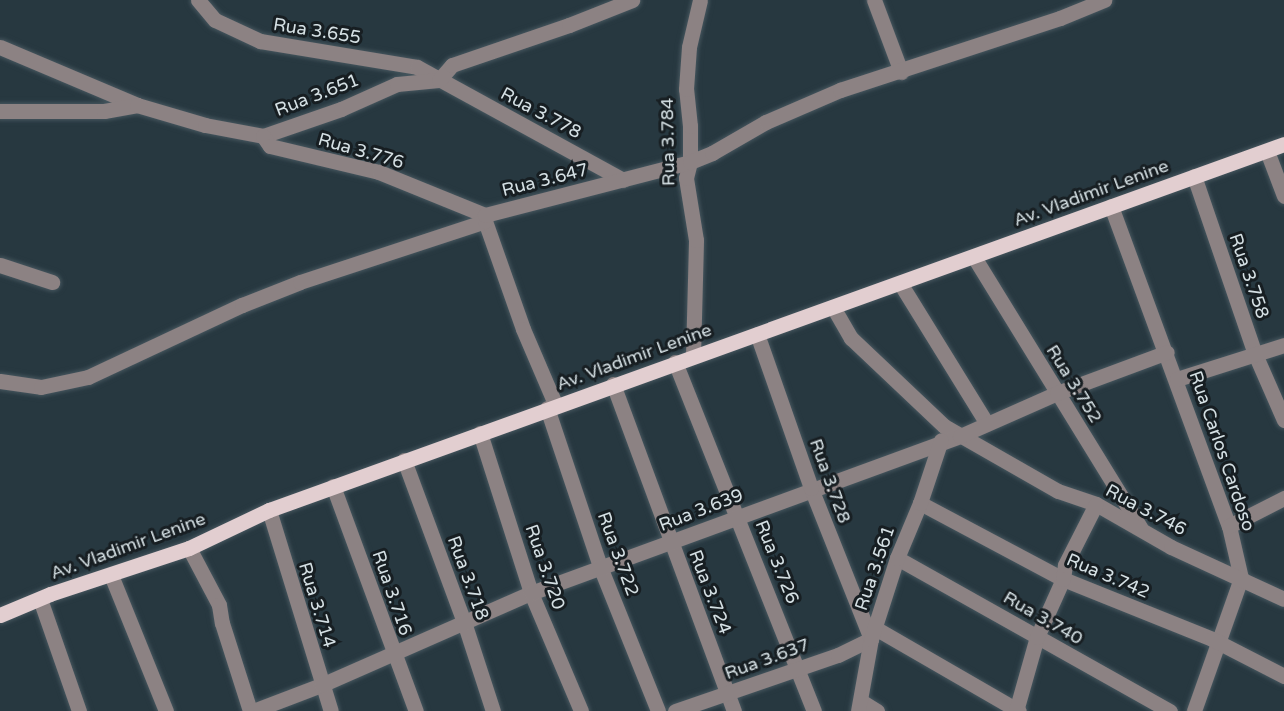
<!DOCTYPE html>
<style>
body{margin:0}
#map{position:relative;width:1284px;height:711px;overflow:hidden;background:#273840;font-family:"Varela Round",sans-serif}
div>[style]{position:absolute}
.roads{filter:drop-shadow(0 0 2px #46565e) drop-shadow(0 0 2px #46565e)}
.minor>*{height:15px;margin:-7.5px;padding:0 7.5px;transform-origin:7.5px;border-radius:7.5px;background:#8c8283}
.major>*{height:15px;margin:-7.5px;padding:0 7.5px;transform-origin:7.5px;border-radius:7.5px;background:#e2ced0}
span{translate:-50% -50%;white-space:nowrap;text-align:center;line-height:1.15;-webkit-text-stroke:6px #171e22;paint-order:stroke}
.street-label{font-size:18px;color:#d5e0e4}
</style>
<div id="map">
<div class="roads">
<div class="minor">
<div style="left:198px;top:0;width:26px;rotate:50deg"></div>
<div style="left:215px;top:20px;width:50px;rotate:25deg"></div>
<div style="left:260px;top:41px;width:159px;rotate:9.4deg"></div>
<div style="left:417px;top:67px;width:235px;rotate:28.7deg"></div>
<div style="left:874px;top:0;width:77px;rotate:69.4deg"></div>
<div style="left:0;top:47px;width:149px;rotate:22.9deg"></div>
<div style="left:0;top:111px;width:104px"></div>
<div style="left:104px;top:111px;width:34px;rotate:-10deg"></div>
<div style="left:137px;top:105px;width:71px;rotate:16.4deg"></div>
<div style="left:205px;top:125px;width:59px;rotate:10.7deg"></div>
<div style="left:263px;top:136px;width:83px;rotate:-19.1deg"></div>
<div style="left:341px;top:109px;width:61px;rotate:-24.1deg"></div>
<div style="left:397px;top:84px;width:42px;rotate:-5.4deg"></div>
<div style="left:439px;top:80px;width:20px;rotate:-49deg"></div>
<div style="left:452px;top:65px;width:124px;rotate:-18.9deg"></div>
<div style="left:569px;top:25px;width:68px;rotate:-21.6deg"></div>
<div style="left:263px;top:136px;width:12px;rotate:55deg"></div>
<div style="left:270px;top:146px;width:112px;rotate:13.4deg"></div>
<div style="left:379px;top:172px;width:114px;rotate:22.1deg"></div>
<div style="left:1267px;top:151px;width:48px;rotate:69.3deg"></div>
<div style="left:1194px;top:176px;width:188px;rotate:71.1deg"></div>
<div style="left:1255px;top:354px;width:72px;rotate:66.3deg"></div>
<div style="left:1111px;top:206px;width:341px;rotate:69.8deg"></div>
<div style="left:1229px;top:526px;width:53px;rotate:77deg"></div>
<div style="left:1241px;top:578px;width:141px;rotate:109.5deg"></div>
<div style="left:485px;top:221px;width:114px;rotate:70.6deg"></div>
<div style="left:523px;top:329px;width:84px;rotate:66.8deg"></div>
<div style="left:974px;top:257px;width:318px;rotate:58.4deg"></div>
<div style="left:0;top:265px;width:55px;rotate:18.1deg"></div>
<div style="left:900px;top:283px;width:163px;rotate:58.3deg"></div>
<div style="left:833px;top:307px;width:36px;rotate:60deg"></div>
<div style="left:851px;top:338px;width:128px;rotate:43.4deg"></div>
<div style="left:944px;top:426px;width:131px;rotate:29.7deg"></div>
<div style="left:1058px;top:491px;width:40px;rotate:18.9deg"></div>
<div style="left:1096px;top:504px;width:86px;rotate:29.8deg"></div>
<div style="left:1171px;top:547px;width:124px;rotate:24.7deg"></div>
<div style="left:693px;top:356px;width:116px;rotate:-88.5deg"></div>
<div style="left:696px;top:240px;width:63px;rotate:-99.2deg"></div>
<div style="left:686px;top:178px;width:16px;rotate:-76deg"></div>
<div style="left:690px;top:162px;width:36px;rotate:-90deg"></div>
<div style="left:690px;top:126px;width:37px;rotate:-96deg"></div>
<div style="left:686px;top:89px;width:42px;rotate:-85.9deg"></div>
<div style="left:689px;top:47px;width:48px;rotate:-76.8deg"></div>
<div style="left:675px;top:362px;width:376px;rotate:68.3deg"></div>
<div style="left:1177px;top:379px;width:112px;rotate:-17.6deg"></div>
<div style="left:0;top:381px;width:41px;rotate:8.3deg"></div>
<div style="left:41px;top:387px;width:48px;rotate:-12deg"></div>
<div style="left:88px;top:377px;width:170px;rotate:-25.1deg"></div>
<div style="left:242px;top:305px;width:62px;rotate:-21.6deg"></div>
<div style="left:300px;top:282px;width:195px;rotate:-18.2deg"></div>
<div style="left:485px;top:221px;width:6px;rotate:-90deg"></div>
<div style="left:485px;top:215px;width:212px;rotate:-14.5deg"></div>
<div style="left:690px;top:162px;width:24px;rotate:-22deg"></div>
<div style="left:712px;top:153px;width:62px;rotate:-29.9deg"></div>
<div style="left:766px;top:122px;width:81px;rotate:-23.4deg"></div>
<div style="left:840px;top:90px;width:231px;rotate:-18.1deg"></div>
<div style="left:1060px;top:18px;width:48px;rotate:-22.2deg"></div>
<div style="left:613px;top:384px;width:349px;rotate:69.7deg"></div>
<div style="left:547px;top:408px;width:170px;rotate:71.5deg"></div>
<div style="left:601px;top:569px;width:153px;rotate:68.1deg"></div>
<div style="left:480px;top:433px;width:168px;rotate:72.3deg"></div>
<div style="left:531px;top:593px;width:128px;rotate:67deg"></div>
<div style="left:404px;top:460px;width:173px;rotate:69.7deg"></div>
<div style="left:464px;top:622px;width:94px;rotate:72deg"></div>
<div style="left:333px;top:486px;width:240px;rotate:69.8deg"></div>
<div style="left:920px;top:503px;width:162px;rotate:28deg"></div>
<div style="left:1063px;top:579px;width:161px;rotate:21.9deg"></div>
<div style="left:1212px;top:639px;width:81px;rotate:27.2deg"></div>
<div style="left:269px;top:510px;width:210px;rotate:72.9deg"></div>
<div style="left:1229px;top:526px;width:62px;rotate:-27deg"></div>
<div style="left:189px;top:548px;width:64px;rotate:62.2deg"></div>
<div style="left:219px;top:605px;width:18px;rotate:81deg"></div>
<div style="left:222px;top:623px;width:92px;rotate:72.3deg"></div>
<div style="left:897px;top:558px;width:313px;rotate:29.3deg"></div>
<div style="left:111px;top:575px;width:147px;rotate:68deg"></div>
<div style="left:40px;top:599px;width:119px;rotate:70.8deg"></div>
<div style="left:875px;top:628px;width:166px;rotate:30deg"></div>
<div style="left:861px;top:701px;width:19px;rotate:32deg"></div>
<div style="left:253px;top:711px;width:73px;rotate:-20.9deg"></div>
<div style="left:321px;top:685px;width:229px;rotate:-23.7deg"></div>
<div style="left:531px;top:593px;width:457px;rotate:-20.1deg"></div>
<div style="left:960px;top:436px;width:106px;rotate:-23.9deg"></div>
<div style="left:1057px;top:393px;width:117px;rotate:-20.4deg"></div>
<div style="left:675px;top:711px;width:172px;rotate:-19deg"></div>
<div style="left:838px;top:655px;width:37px;rotate:-26deg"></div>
<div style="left:871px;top:639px;width:162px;rotate:-111.7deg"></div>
<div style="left:811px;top:488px;width:163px;rotate:-109.3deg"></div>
<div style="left:858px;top:711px;width:73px;rotate:-79.8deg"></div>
<div style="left:871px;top:639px;width:85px;rotate:-72.2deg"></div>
<div style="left:897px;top:558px;width:60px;rotate:-67.3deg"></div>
<div style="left:920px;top:503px;width:66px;rotate:-71.6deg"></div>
<div style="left:1016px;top:711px;width:77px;rotate:-74.2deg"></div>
<div style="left:1037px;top:637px;width:64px;rotate:-65.9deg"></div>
<div style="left:1063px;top:579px;width:14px;rotate:-82deg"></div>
<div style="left:1065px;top:565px;width:68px;rotate:-63.1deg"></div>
</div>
<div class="major">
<div style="left:0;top:615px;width:54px;rotate:-22.8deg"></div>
<div style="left:50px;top:594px;width:146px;rotate:-18.3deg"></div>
<div style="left:189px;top:548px;width:89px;rotate:-25.4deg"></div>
<div style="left:269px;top:510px;width:1079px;rotate:-19.83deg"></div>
</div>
</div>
<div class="street-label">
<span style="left:317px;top:31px;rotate:9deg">Rua 3.655</span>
<span style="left:317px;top:95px;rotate:-21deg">Rua 3.651</span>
<span style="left:541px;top:113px;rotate:28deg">Rua 3.778</span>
<span style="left:668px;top:142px;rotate:-91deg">Rua 3.784</span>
<span style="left:361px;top:151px;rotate:16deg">Rua 3.776</span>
<span style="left:545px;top:180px;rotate:-14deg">Rua 3.647</span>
<span style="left:1091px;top:193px;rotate:-20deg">Av. Vladimir Lenine</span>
<span style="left:1249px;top:276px;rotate:71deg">Rua 3.758</span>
<span style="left:634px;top:357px;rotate:-20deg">Av. Vladimir Lenine</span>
<span style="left:1074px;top:384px;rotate:58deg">Rua 3.752</span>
<span style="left:1222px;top:451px;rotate:71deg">Rua Carlos Cardoso</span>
<span style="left:830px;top:481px;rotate:70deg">Rua 3.728</span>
<span style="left:701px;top:510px;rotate:-21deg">Rua 3.639</span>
<span style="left:1146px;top:510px;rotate:28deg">Rua 3.746</span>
<span style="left:128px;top:546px;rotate:-20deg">Av. Vladimir Lenine</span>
<span style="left:618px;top:554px;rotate:70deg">Rua 3.722</span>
<span style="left:777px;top:562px;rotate:68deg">Rua 3.726</span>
<span style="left:545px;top:567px;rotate:71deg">Rua 3.720</span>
<span style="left:875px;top:568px;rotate:-71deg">Rua 3.561</span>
<span style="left:1108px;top:576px;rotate:23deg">Rua 3.742</span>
<span style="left:468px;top:578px;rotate:70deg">Rua 3.718</span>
<span style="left:710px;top:592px;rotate:69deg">Rua 3.724</span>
<span style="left:392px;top:593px;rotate:71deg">Rua 3.716</span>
<span style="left:317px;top:605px;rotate:73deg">Rua 3.714</span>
<span style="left:1043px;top:618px;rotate:30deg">Rua 3.740</span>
<span style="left:767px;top:659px;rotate:-20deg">Rua 3.637</span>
</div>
</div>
